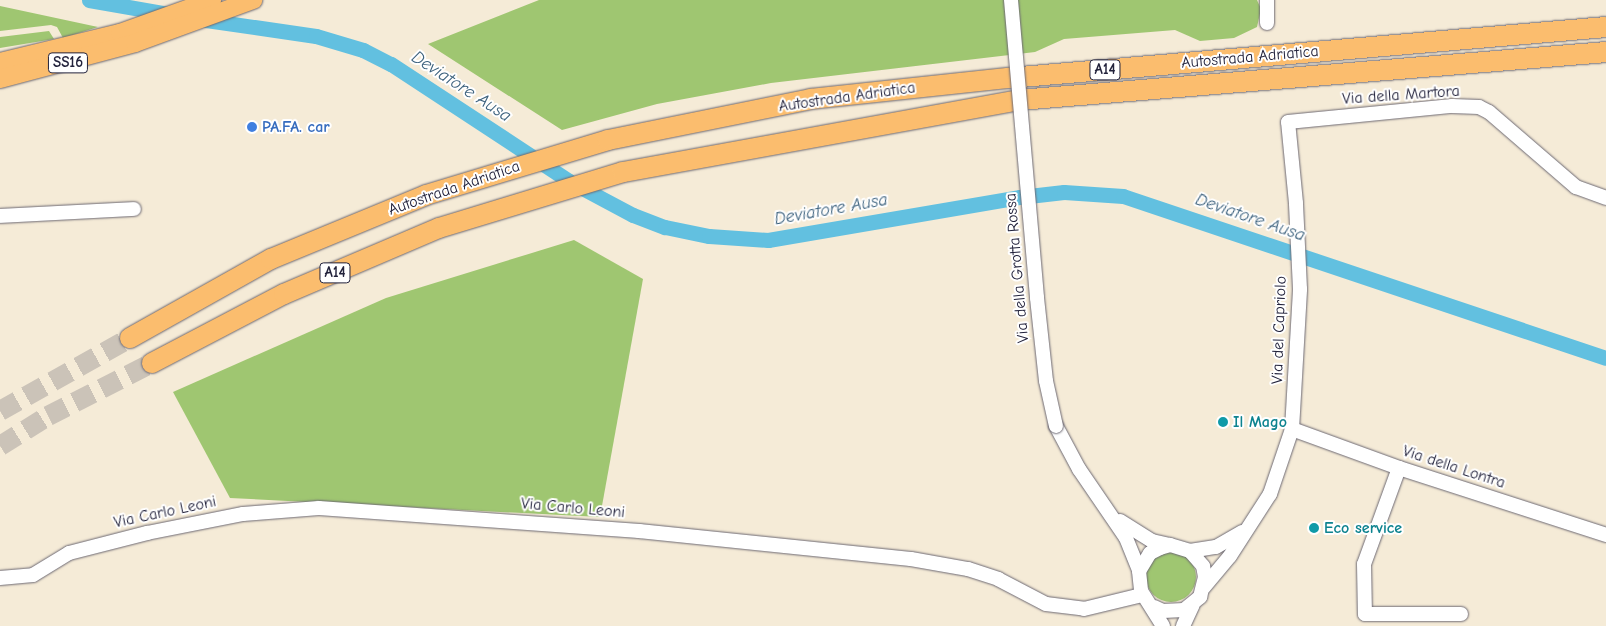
<!DOCTYPE html>
<style>
body{margin:0}
#map{position:relative;width:1606px;height:626px;overflow:hidden;background:#f5ebd7;font-family:"Comic Neue",sans-serif}
div>[style]{position:absolute}
.green>*{inset:0;background:#9fc671}
.round{border-radius:50%}
.canal>*{height:15px;margin:-7.5px;padding:0 7.5px;transform-origin:7.5px;border-radius:7.5px;background:#62c0e0}
.highway-tunnel>*{height:20px;margin-top:-10px;transform-origin:0;background:repeating-linear-gradient(90deg,#cbc3b8 0 20px,transparent 0 30px)}
.roads{filter:drop-shadow(0 0 1px #6c6872) drop-shadow(0 0 1px #6c6872)}
.minor>*{height:14px;margin:-7px;padding:0 7px;transform-origin:7px;border-radius:7px;background:#fff}
.major>*{height:18px;margin:-9px;padding:0 9px;transform-origin:9px;border-radius:9px;background:#fbbd6e}
.highway>*{height:20px;margin:-10px;padding:0 10px;transform-origin:10px;border-radius:10px;background:#fbbd6e}
.bridges{filter:drop-shadow(0 0 1px #6c6872) drop-shadow(0 0 1px #6c6872)}
.minor-bridge>*{height:14px;margin:-7px;padding:0 7px;transform-origin:7px;border-radius:7px;background:#fff}
.dots>*{width:14px;height:14px;translate:-50% -50%;box-sizing:border-box;border:2px solid #fff;border-radius:50%}
span{translate:-50% -50%;white-space:nowrap;text-align:center;line-height:1.15;-webkit-text-stroke:4px #fff;paint-order:stroke}
.shield-label span{padding:1px 4px;background:#fff;border:1px solid;border-radius:4px;-webkit-text-stroke-width:0}
.shield-label{font-size:15px;color:#22223b;font-weight:700}
.street-label{font-size:16px;color:#22223b}
.shop-label{font-size:16px;color:#366cbe;font-weight:700}
.left{translate:0 -50%;text-align:left}
.culture-label{font-size:16px;color:#0d838f;font-weight:700}
.water-label{font-size:18px;color:#3c617d;font-style:italic}
</style>
<div id="map">
<div class="green">
<div style="clip-path:polygon(539px 0,1257px 0,1261px 9px,1257px 27px,1234px 38px,1200px 41px,1175px 30px,1064px 39px,1035px 52px,771px 83px,657px 104px,562px 130px,428px 44px)"></div>
<div style="clip-path:polygon(0 6px,98px 27px,63px 38px,57px 27px,51px 25px,0 31px)"></div>
<div style="clip-path:polygon(49px 31px,54px 39px,0 48px,0 37px)"></div>
<div style="clip-path:polygon(574px 240px,643px 279px,600px 517px,230px 498px,173px 392px,386px 298px)"></div>
<div class="round" style="left:1146px;top:552px;width:50px;height:50px"></div>
</div>
<div class="canal">
<div style="left:89px;top:0;width:86px;rotate:10deg"></div>
<div style="left:199px;top:19px;width:118px;rotate:8.3deg"></div>
<div style="left:316px;top:36px;width:49px;rotate:16.6deg"></div>
<div style="left:363px;top:50px;width:31px;rotate:27deg"></div>
<div style="left:391px;top:64px;width:213px;rotate:33.3deg"></div>
<div style="left:569px;top:181px;width:72px;rotate:28deg"></div>
<div style="left:633px;top:215px;width:34px;rotate:21deg"></div>
<div style="left:665px;top:227px;width:45px;rotate:11.6deg"></div>
<div style="left:709px;top:236px;width:59px;rotate:3.9deg"></div>
<div style="left:768px;top:240px;width:256px;rotate:-9.7deg"></div>
<div style="left:1020px;top:197px;width:44px;rotate:-6.5deg"></div>
<div style="left:1064px;top:192px;width:59px;rotate:3.9deg"></div>
<div style="left:1123px;top:196px;width:509px;rotate:18.54deg"></div>
</div>
<div class="highway-tunnel">
<div style="left:0;top:411px;width:149px;rotate:-29.3deg"></div>
<div style="left:0;top:446px;width:57px;rotate:-32deg"></div>
<div style="left:48px;top:416px;width:117px;rotate:-27deg"></div>
</div>
<div class="roads">
<div class="minor">
<div style="left:1267px;top:23px;width:23px;rotate:-90deg"></div>
<div style="left:0;top:216px;width:134px;rotate:-3deg"></div>
<div style="left:1056px;top:426px;width:49px;rotate:61.9deg"></div>
<div style="left:1079px;top:469px;width:83px;rotate:55.7deg"></div>
<div style="left:1126px;top:538px;width:35px;rotate:68deg"></div>
<div style="left:1292px;top:429px;width:114px;rotate:20deg"></div>
<div style="left:1399px;top:468px;width:218px;rotate:17.9deg"></div>
<div style="left:1399px;top:468px;width:102px;rotate:110deg"></div>
<div style="left:1364px;top:564px;width:50px;rotate:88.9deg"></div>
<div style="left:1365px;top:614px;width:96px"></div>
<div style="left:1120px;top:521px;width:38px;rotate:32deg"></div>
<div style="left:1152px;top:541px;width:17px;rotate:13deg"></div>
<div style="left:1190px;top:551px;width:26px;rotate:-9deg"></div>
<div style="left:1216px;top:547px;width:30px;rotate:-30deg"></div>
<div style="left:0;top:578px;width:33px;rotate:-5deg"></div>
<div style="left:33px;top:575px;width:42px;rotate:-31.4deg"></div>
<div style="left:69px;top:553px;width:81px;rotate:-14.4deg"></div>
<div style="left:147px;top:533px;width:98px;rotate:-11.2deg"></div>
<div style="left:243px;top:514px;width:76px;rotate:-4.5deg"></div>
<div style="left:319px;top:508px;width:321px;rotate:4.1deg"></div>
<div style="left:639px;top:531px;width:273px;rotate:5.9deg"></div>
<div style="left:911px;top:559px;width:58px;rotate:10deg"></div>
<div style="left:968px;top:569px;width:32px;rotate:18deg"></div>
<div style="left:998px;top:579px;width:54px;rotate:27.5deg"></div>
<div style="left:1046px;top:604px;width:38px;rotate:7deg"></div>
<div style="left:1084px;top:609px;width:60px;rotate:-13.6deg"></div>
<div style="left:1204px;top:587px;width:40px;rotate:-50deg"></div>
<div style="left:1230px;top:556px;width:74px;rotate:-57.2deg"></div>
<div style="left:1270px;top:494px;width:69px;rotate:-71.3deg"></div>
<div style="left:1292px;top:429px;width:140px;rotate:-86.7deg"></div>
<div style="left:1300px;top:289px;width:86px;rotate:-92.7deg"></div>
<div style="left:1296px;top:203px;width:81px;rotate:-95.6deg"></div>
<div style="left:1288px;top:122px;width:165px;rotate:-5.6deg"></div>
<div style="left:1452px;top:106px;width:27px;rotate:2deg"></div>
<div style="left:1479px;top:107px;width:11px;rotate:27deg"></div>
<div style="left:1489px;top:112px;width:115px;rotate:40.8deg"></div>
<div style="left:1576px;top:187px;width:32px;rotate:20deg"></div>
<div style="left:1154px;top:607px;width:10px;rotate:24deg"></div>
<div style="left:1163px;top:611px;width:21px;rotate:-3deg"></div>
<div style="left:1184px;top:610px;width:21px;rotate:-39deg"></div>
<div style="left:1200px;top:597px;width:21px;rotate:-76deg"></div>
<div style="left:1205px;top:577px;width:11px;rotate:-100deg"></div>
<div style="left:1203px;top:566px;width:20px;rotate:-131deg"></div>
<div style="left:1190px;top:551px;width:21px;rotate:-163deg"></div>
<div style="left:1170px;top:545px;width:10px;rotate:163deg"></div>
<div style="left:1160px;top:548px;width:11px;rotate:153deg"></div>
<div style="left:1150px;top:553px;width:21px;rotate:121deg"></div>
<div style="left:1139px;top:571px;width:20px;rotate:84deg"></div>
<div style="left:1141px;top:591px;width:41px;rotate:57.8deg"></div>
<div style="left:1183px;top:626px;width:23px;rotate:-65deg"></div>
</div>
<div class="major">
<div style="left:0;top:62px;width:123px;rotate:-13.6deg"></div>
<div style="left:120px;top:33px;width:98px;rotate:-19.7deg"></div>
<div style="left:0;top:79px;width:140px;rotate:-14.9deg"></div>
<div style="left:135px;top:43px;width:126px;rotate:-20deg"></div>
</div>
<div class="highway">
<div style="left:130px;top:338px;width:162px;rotate:-29.3deg"></div>
<div style="left:271px;top:259px;width:168px;rotate:-22.4deg"></div>
<div style="left:426px;top:195px;width:190px;rotate:-16.8deg"></div>
<div style="left:608px;top:140px;width:207px;rotate:-11.4deg"></div>
<div style="left:811px;top:99px;width:199px;rotate:-6.1deg"></div>
<div style="left:1009px;top:78px;width:599px;rotate:-4.88deg"></div>
<div style="left:152px;top:363px;width:149px;rotate:-27.6deg"></div>
<div style="left:284px;top:294px;width:168px;rotate:-23.1deg"></div>
<div style="left:439px;top:228px;width:192px;rotate:-16.9deg"></div>
<div style="left:623px;top:172px;width:402px;rotate:-10.3deg"></div>
<div style="left:1019px;top:100px;width:589px;rotate:-4.67deg"></div>
</div>
</div>
<div class="bridges">
<div class="minor-bridge">
<div style="left:1011px;top:0;width:299px;rotate:85deg"></div>
<div style="left:1037px;top:298px;width:83px;rotate:83.8deg"></div>
<div style="left:1046px;top:381px;width:46px;rotate:77.5deg"></div>
</div>
</div>
<div class="dots">
<div style="left:252px;top:127px;background:#3f7fe0"></div>
<div style="left:1223px;top:422px;background:#0f9aa8"></div>
<div style="left:1314px;top:528px;background:#0f9aa8"></div>
</div>
<div class="shield-label">
<span style="left:68px;top:63px">SS16</span>
<span style="left:1105px;top:70px">A14</span>
<span style="left:335px;top:273px">A14</span>
</div>
<div class="street-label">
<span style="left:1250px;top:57px;rotate:-5deg">Autostrada Adriatica</span>
<span style="left:1401px;top:95px;rotate:-4deg">Via della Martora</span>
<span style="left:847px;top:97px;rotate:-8deg">Autostrada Adriatica</span>
<span style="left:454px;top:188px;rotate:-19deg">Autostrada Adriatica</span>
<span style="left:1017px;top:268px;rotate:-95deg">Via della Grotta Rossa</span>
<span style="left:1279px;top:330px;rotate:-88deg">Via del Capriolo</span>
<span style="left:1454px;top:467px;rotate:18deg">Via della Lontra</span>
<span style="left:573px;top:508px;rotate:5deg">Via Carlo Leoni</span>
<span style="left:165px;top:512px;rotate:-12deg">Via Carlo Leoni</span>
</div>
<div class="shop-label">
<span class="left" style="left:262px;top:127px">PA.FA. car</span>
</div>
<div class="culture-label">
<span class="left" style="left:1233px;top:422px">Il Mago</span>
<span class="left" style="left:1324px;top:528px">Eco service</span>
</div>
<div class="water-label">
<span style="left:461px;top:87px;rotate:33deg">Deviatore Ausa</span>
<span style="left:831px;top:210px;rotate:-10deg">Deviatore Ausa</span>
<span style="left:1250px;top:218px;rotate:19deg">Deviatore Ausa</span>
</div>
</div>
